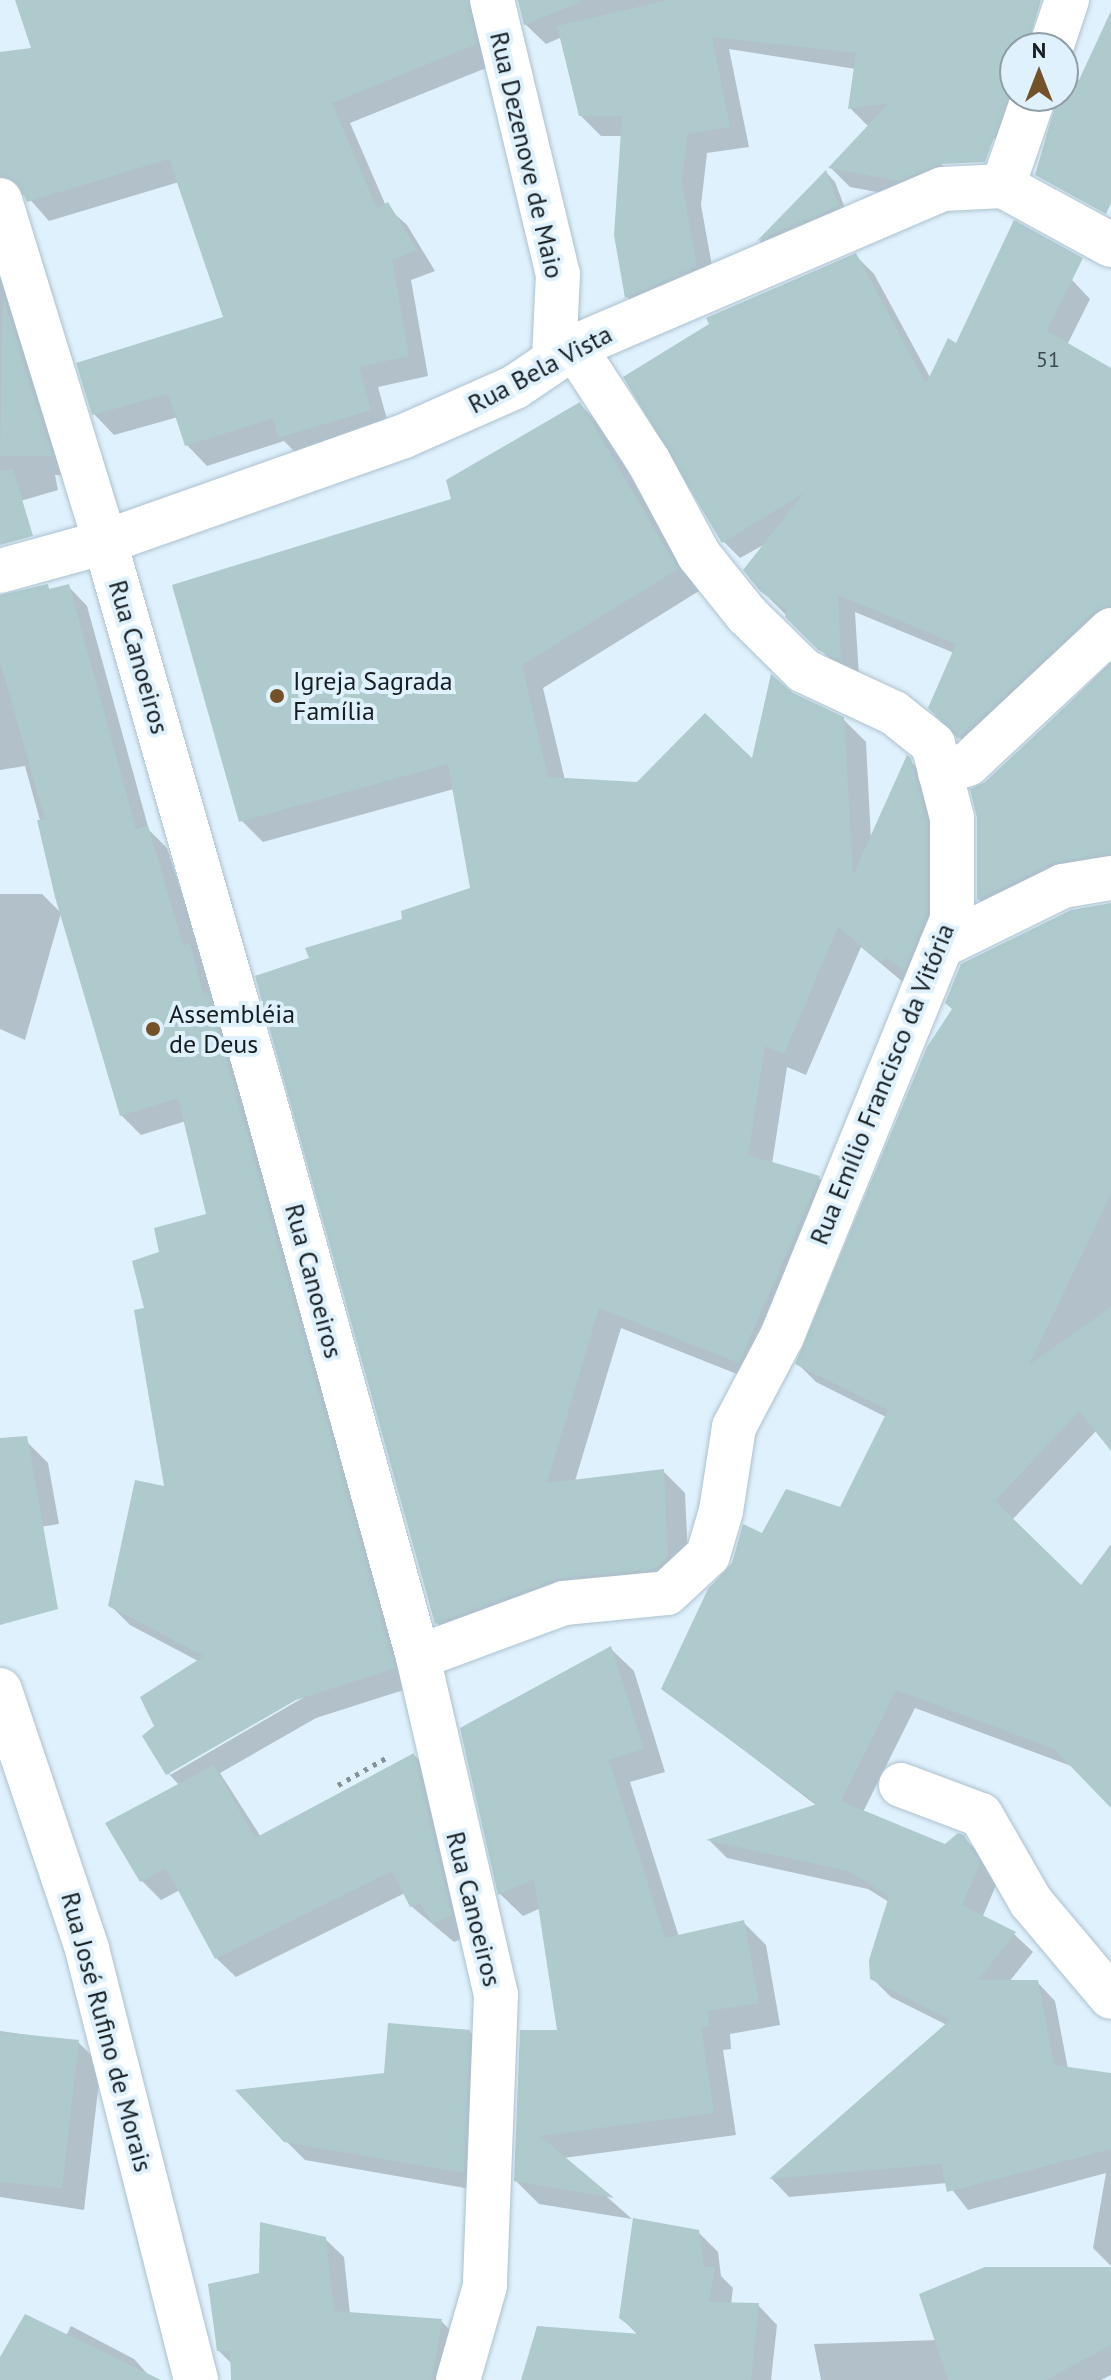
<!DOCTYPE html>
<meta charset="utf-8">
<style>
body{margin:0}
#map{position:relative;width:1111px;height:2380px;overflow:hidden;background:#dff1fc;font-family:"PT Sans",sans-serif}
div>[style]{position:absolute}
.shadow>*{inset:0;background:#0003}
.building>*{inset:0;background:#aecacd}
.path>*{height:5px;margin-top:-2.5px;transform-origin:0;background:repeating-linear-gradient(90deg,#849199 0 4px,transparent 0 10px)}
.roads{filter:drop-shadow(0 0 2px #acc1cf) drop-shadow(0 0 2px #acc1cf)}
.minor>*{height:44px;margin:-22px;padding:0 22px;transform-origin:22px;border-radius:22px;background:#fff}
.dots>*{width:22px;height:22px;translate:-50% -50%;box-sizing:border-box;border:4px solid #dff1fc;border-radius:50%}
span{translate:-50% -50%;white-space:nowrap;text-align:center;line-height:1.15;-webkit-text-stroke:8px #dff1fc;paint-order:stroke}
.number-label{font-size:22px;color:#3c494e}
.number-label span{-webkit-text-stroke-width:0}
.street-label{font-size:26px;color:#161e23}
.poi-label{font-size:26px;color:#161e23}
.left{translate:0 -50%;text-align:left}
.north{position:absolute;left:999px;top:32px;width:80px;height:80px;box-sizing:border-box;background:#dff1fc;border:2px solid #8f9da5;border-radius:50%;rotate:0deg;font-size:22px;font-weight:700;line-height:32px;text-align:center;color:#161e23}
.north::after{content:'';display:block;margin:auto;width:28px;height:36px;background:#735229;clip-path:polygon(50% 0,100% 100%,50% 72%,0 100%)}
</style>
<div id="map">
<div class="shadow">
<div style="clip-path:polygon(17px 0,502px 0,496px 64px,350px 123px,386px 206px,407px 225px,435px 271px,411px 280px,428px 376px,378px 387px,390px 430px,300px 457px,284px 441px,207px 466px,187px 445px,178px 417px,114px 435px,94px 414px,225px 318px,179px 182px,49px 221px,26px 195px,12px 196px,0 209px,0 78px,40px 67px)"></div>
<div style="clip-path:polygon(518px 0,920px 0,1015px 49px,1015px 152px,984px 131px,938px 161px,962px 185px,920px 200px,850px 187px,830px 167px,869px 127px,850px 108px,856px 69px,729px 49px,749px 147px,707px 153px,701px 205px,716px 288px,647px 317px,627px 297px,623px 136px,601px 136px,580px 115px,562px 37px,546px 44px,525px 24px)"></div>
<div style="clip-path:polygon(826px 172px,835px 182px,848px 216px,769px 250px,760px 241px)"></div>
<div style="clip-path:polygon(0 231px,71px 475px,55px 475px,58px 490px,0 507px)"></div>
<div style="clip-path:polygon(856px 256px,874px 274px,931px 379px,957px 345px,1072px 280px,1090px 299px,1067px 345px,1111px 371px,1111px 631px,977px 756px,930px 707px,954px 653px,855px 612px,859px 677px,839px 668px,761px 590px,767px 543px,740px 558px,722px 540px)"></div>
<div style="clip-path:polygon(580px 404px,601px 426px,699px 591px,543px 688px,565px 780px,637px 784px,753px 762px,792px 695px,843px 719px,866px 742px,871px 840px,907px 758px,932px 783px,948px 937px,904px 983px,861px 947px,806px 1075px,787px 1067px,772px 1164px,819px 1178px,841px 1200px,762px 1384px,621px 1328px,575px 1481px,663px 1471px,685px 1493px,689px 1580px,459px 1645px,437px 1623px,311px 959px,473px 889px,454px 789px,263px 842px,241px 820px,454px 500px)"></div>
<div style="clip-path:polygon(evenodd,68px 586px,87px 606px,149px 830px,167px 848px,219px 1006px,413px 1687px,316px 1718px,220px 1773px,261px 1837px,414px 1755px,433px 1774px,470px 1935px,454px 1942px,411px 1906px,405px 1893px,236px 1977px,216px 1958px,180px 1890px,161px 1900px,141px 1880px,180px 1786px,168px 1773px,156px 1727px,200px 1662px,130px 1625px,110px 1605px,185px 1502px,147px 1310px,161px 1254px,209px 1215px,186px 1121px,141px 1135px,121px 1115px,25px 766px,0 770px,0 604px,68px 586px,304px 1693px,306px 1696px,170px 1775px,170px 1770px,304px 1693px)"></div>
<div style="clip-path:polygon(1111px 662px,1111px 874px,997px 918px,979px 900px,979px 817px,986px 784px)"></div>
<div style="clip-path:polygon(0 894px,42px 894px,61px 913px,25px 1040px,0 1029px)"></div>
<div style="clip-path:polygon(1111px 905px,1111px 1448px,1097px 1430px,1012px 1520px,1081px 1589px,1111px 1547px,1111px 1805px,1074px 1767px,915px 1708px,863px 1812px,945px 1847px,963px 1837px,982px 1856px,997px 1883px,982px 1918px,1014px 1934px,1033px 1952px,1009px 1982px,1037px 1982px,1055px 2001px,1068px 2069px,1111px 2075px,1111px 2266px,1093px 2248px,1106px 2173px,968px 2210px,947px 2183px,789px 2197px,772px 2179px,947px 2025px,891px 1997px,872px 1978px,889px 1902px,868px 1889px,727px 1858px,710px 1841px,817px 1806px,663px 1688px,762px 1536px,841px 1509px,886px 1417px,816px 1382px,798px 1364px)"></div>
<div style="clip-path:polygon(27px 1442px,48px 1463px,59px 1524px,0 1533px,0 1448px)"></div>
<div style="clip-path:polygon(611px 1649px,634px 1671px,665px 1772px,630px 1782px,679px 1937px,743px 1922px,766px 1945px,780px 2025px,730px 2034px,731px 2049px,723px 2050px,736px 2135px,563px 2158px,632px 2219px,539px 2204px,516px 2181px,560px 2032px,541px 1908px,523px 1916px,500px 1894px)"></div>
<div style="clip-path:polygon(0 2031px,78px 2042px,101px 2065px,84px 2210px,0 2197px)"></div>
<div style="clip-path:polygon(469px 2031px,488px 2050px,482px 2191px,305px 2160px,286px 2141px,386px 2074px)"></div>
<div style="clip-path:polygon(698px 2232px,718px 2252px,721px 2276px,733px 2288px,731px 2304px,758px 2305px,777px 2325px,771px 2380px,523px 2380px,639px 2336px,621px 2318px)"></div>
<div style="clip-path:polygon(325px 2239px,344px 2257px,350px 2314px,441px 2321px,459px 2339px,453px 2380px,233px 2380px,232px 2364px,218px 2350px,261px 2275px)"></div>
<div style="clip-path:polygon(1111px 2269px,1111px 2375px,1101px 2380px,821px 2380px,814px 2344px,937px 2340px)"></div>
<div style="clip-path:polygon(71px 2326px,134px 2359px,153px 2380px,0 2380px,0 2361px,66px 2336px)"></div>
</div>
<div class="building">
<div style="clip-path:polygon(15px 0,468px 0,477px 44px,332px 103px,377px 209px,388px 202px,417px 250px,392px 260px,409px 356px,359px 367px,371px 410px,278px 438px,273px 418px,185px 446px,168px 394px,92px 415px,76px 363px,223px 317px,169px 159px,27px 202px,18px 182px,0 176px,0 52px,31px 48px)"></div>
<div style="clip-path:polygon(518px 0,579px 0,580px 2px,524px 25px)"></div>
<div style="clip-path:polygon(668px 0,1041px 0,1027px 48px,1015px 48px,1015px 81px,985px 162px,941px 164px,899px 181px,828px 168px,889px 103px,848px 109px,856px 53px,712px 37px,730px 127px,687px 134px,682px 183px,697px 267px,625px 298px,614px 235px,622px 116px,579px 116px,557px 26px)"></div>
<div style="clip-path:polygon(1111px 11px,1111px 203px,1106px 214px,1035px 175px,1058px 96px,1063px 96px,1063px 72px,1079px 80px)"></div>
<div style="clip-path:polygon(826px 170px,839px 206px,757px 241px,788px 209px)"></div>
<div style="clip-path:polygon(1014px 220px,1083px 258px,1047px 331px,1111px 368px,1111px 606px,1094px 612px,958px 739px,928px 708px,956px 644px,838px 595px,841px 661px,818px 650px,785px 617px,787px 610px,760px 591px,743px 570px,804px 493px,722px 543px,623px 377px,709px 324px,706px 318px,856px 253px,926px 384px,948px 338px,956px 343px)"></div>
<div style="clip-path:polygon(3px 296px,52px 456px,0 456px)"></div>
<div style="clip-path:polygon(580px 402px,678px 569px,522px 665px,548px 777px,637px 782px,705px 713px,752px 758px,771px 674px,793px 693px,844px 717px,853px 875px,907px 755px,911px 758px,927px 821px,927px 914px,904px 971px,887px 958px,881px 962px,838px 927px,784px 1054px,765px 1046px,748px 1155px,820px 1176px,739px 1363px,599px 1308px,547px 1483px,664px 1469px,668px 1558px,656px 1569px,556px 1579px,435px 1624px,255px 976px,309px 958px,305px 948px,402px 919px,401px 911px,470px 888px,448px 764px,239px 822px,172px 585px,451px 499px,446px 480px)"></div>
<div style="clip-path:polygon(13px 469px,33px 536px,0 545px,0 471px)"></div>
<div style="clip-path:polygon(48px 584px,49px 589px,69px 584px,136px 829px,148px 826px,183px 945px,190px 943px,203px 994px,208px 992px,395px 1668px,296px 1700px,166px 1775px,142px 1736px,154px 1726px,140px 1697px,204px 1656px,108px 1606px,135px 1480px,164px 1486px,134px 1310px,144px 1308px,132px 1261px,159px 1252px,154px 1228px,206px 1214px,178px 1098px,120px 1116px,55px 897px,37px 820px,45px 820px,0 661px,0 595px)"></div>
<div style="clip-path:polygon(1111px 664px,1111px 854px,1052px 863px,977px 900px,977px 818px,970px 789px,985px 782px)"></div>
<div style="clip-path:polygon(1111px 903px,1111px 1194px,1029px 1365px,1111px 1307px,1111px 1451px,1079px 1411px,995px 1501px,1081px 1585px,1111px 1544px,1111px 1808px,1054px 1749px,896px 1690px,841px 1801px,945px 1844px,958px 1833px,964px 1835px,980px 1863px,962px 1905px,1016px 1932px,978px 1980px,1038px 1980px,1054px 2065px,1111px 2073px,1111px 2149px,947px 2192px,941px 2164px,769px 2179px,950px 2020px,870px 1979px,869px 1960px,889px 1896px,848px 1871px,706px 1840px,817px 1804px,661px 1689px,708px 1589px,732px 1563px,743px 1524px,762px 1533px,786px 1489px,840px 1507px,888px 1410px,795px 1364px,927px 1047px,952px 1009px,945px 1003px,961px 964px,1071px 910px)"></div>
<div style="clip-path:polygon(27px 1436px,58px 1609px,0 1625px,0 1438px)"></div>
<div style="clip-path:polygon(611px 1646px,644px 1749px,609px 1760px,665px 1938px,744px 1920px,759px 2003px,708px 2011px,709px 2026px,701px 2028px,714px 2113px,540px 2136px,614px 2198px,514px 2181px,520px 2030px,557px 2030px,534px 1879px,498px 1895px,460px 1728px)"></div>
<div style="clip-path:polygon(414px 1753px,452px 1915px,433px 1924px,420px 1903px,410px 1907px,392px 1871px,215px 1959px,166px 1868px,140px 1882px,105px 1823px,214px 1765px,255px 1838px)"></div>
<div style="clip-path:polygon(388px 2023px,470px 2030px,464px 2173px,284px 2142px,235px 2090px,384px 2073px)"></div>
<div style="clip-path:polygon(0 2032px,79px 2040px,62px 2188px,0 2182px)"></div>
<div style="clip-path:polygon(633px 2218px,699px 2230px,704px 2267px,715px 2267px,709px 2302px,759px 2303px,751px 2380px,521px 2380px,537px 2326px,640px 2334px,619px 2318px)"></div>
<div style="clip-path:polygon(260px 2222px,326px 2237px,334px 2311px,442px 2319px,432px 2380px,231px 2380px,230px 2351px,217px 2351px,208px 2284px,259px 2273px)"></div>
<div style="clip-path:polygon(985px 2267px,1111px 2267px,1111px 2345px,1046px 2380px,948px 2380px,919px 2294px)"></div>
<div style="clip-path:polygon(25px 2314px,161px 2380px,0 2380px,0 2357px)"></div>
</div>
<div class="path">
<div style="left:338px;top:1785px;width:55px;rotate:-29.4deg"></div>
</div>
<div class="roads">
<div class="minor">
<div style="left:492px;top:0;width:282px;rotate:76.5deg"></div>
<div style="left:558px;top:274px;width:84px;rotate:92.7deg"></div>
<div style="left:1051px;top:48px;width:51px;rotate:-71.6deg"></div>
<div style="left:1003px;top:186px;width:95px;rotate:-71deg"></div>
<div style="left:0;top:200px;width:358px;rotate:72.9deg"></div>
<div style="left:105px;top:542px;width:578px;rotate:74.04deg"></div>
<div style="left:264px;top:1098px;width:580px;rotate:74.6deg"></div>
<div style="left:418px;top:1657px;width:347px;rotate:77deg"></div>
<div style="left:496px;top:1995px;width:291px;rotate:92.2deg"></div>
<div style="left:485px;top:2286px;width:98px;rotate:106deg"></div>
<div style="left:0;top:571px;width:109px;rotate:-15.4deg"></div>
<div style="left:105px;top:542px;width:315px;rotate:-19.5deg"></div>
<div style="left:402px;top:437px;width:124px;rotate:-23.9deg"></div>
<div style="left:515px;top:387px;width:71px;rotate:-34.1deg"></div>
<div style="left:574px;top:347px;width:401px;rotate:-23.2deg"></div>
<div style="left:943px;top:189px;width:60px;rotate:-2.9deg"></div>
<div style="left:1003px;top:186px;width:123px;rotate:28.6deg"></div>
<div style="left:940px;top:773px;width:29px;rotate:-18deg"></div>
<div style="left:968px;top:764px;width:196px;rotate:-43.1deg"></div>
<div style="left:941px;top:946px;width:136px;rotate:-26.2deg"></div>
<div style="left:1063px;top:886px;width:49px;rotate:-9.5deg"></div>
<div style="left:418px;top:1657px;width:156px;rotate:-20.3deg"></div>
<div style="left:564px;top:1603px;width:103px;rotate:-5.5deg"></div>
<div style="left:667px;top:1593px;width:56px;rotate:-42.8deg"></div>
<div style="left:708px;top:1555px;width:46px;rotate:-73.5deg"></div>
<div style="left:721px;top:1511px;width:85px;rotate:-81.2deg"></div>
<div style="left:734px;top:1427px;width:103px;rotate:-62.2deg"></div>
<div style="left:782px;top:1336px;width:450px;rotate:-67.8deg"></div>
<div style="left:952px;top:919px;width:101px;rotate:-90deg"></div>
<div style="left:952px;top:818px;width:76px;rotate:-104.4deg"></div>
<div style="left:933px;top:744px;width:50px;rotate:-141.5deg"></div>
<div style="left:894px;top:713px;width:99px;rotate:-155deg"></div>
<div style="left:804px;top:671px;width:80px;rotate:-135.5deg"></div>
<div style="left:747px;top:615px;width:77px;rotate:-128.7deg"></div>
<div style="left:699px;top:555px;width:106px;rotate:-118.3deg"></div>
<div style="left:649px;top:462px;width:137px;rotate:-123.1deg"></div>
<div style="left:0;top:1690px;width:273px;rotate:71.4deg"></div>
<div style="left:87px;top:1949px;width:445px;rotate:75.8deg"></div>
<div style="left:901px;top:1785px;width:85px;rotate:20.6deg"></div>
<div style="left:981px;top:1815px;width:100px;rotate:60.1deg"></div>
<div style="left:1031px;top:1902px;width:124px;rotate:49.9deg"></div>
</div>
</div>
<div class="dots">
<div style="left:277px;top:696px;background:#735229"></div>
<div style="left:153px;top:1029px;background:#735229"></div>
</div>
<div class="number-label">
<span style="left:1048px;top:360px">51</span>
</div>
<div class="street-label">
<span style="left:527px;top:155px;rotate:77deg">Rua Dezenove de Maio</span>
<span style="left:540px;top:369px;rotate:-28deg">Rua Bela Vista</span>
<span style="left:139px;top:657px;rotate:74deg">Rua Canoeiros</span>
<span style="left:882px;top:1084px;rotate:-68deg">Rua Emílio Francisco da Vitória</span>
<span style="left:314px;top:1281px;rotate:75deg">Rua Canoeiros</span>
<span style="left:474px;top:1909px;rotate:76deg">Rua Canoeiros</span>
<span style="left:107px;top:2032px;rotate:75deg">Rua José Rufino de Morais</span>
</div>
<div class="poi-label">
<span class="left" style="left:293px;top:696px">Igreja Sagrada<br>Família</span>
<span class="left" style="left:169px;top:1029px">Assembléia<br>de Deus</span>
</div>
<div class="north">N</div>
</div>
